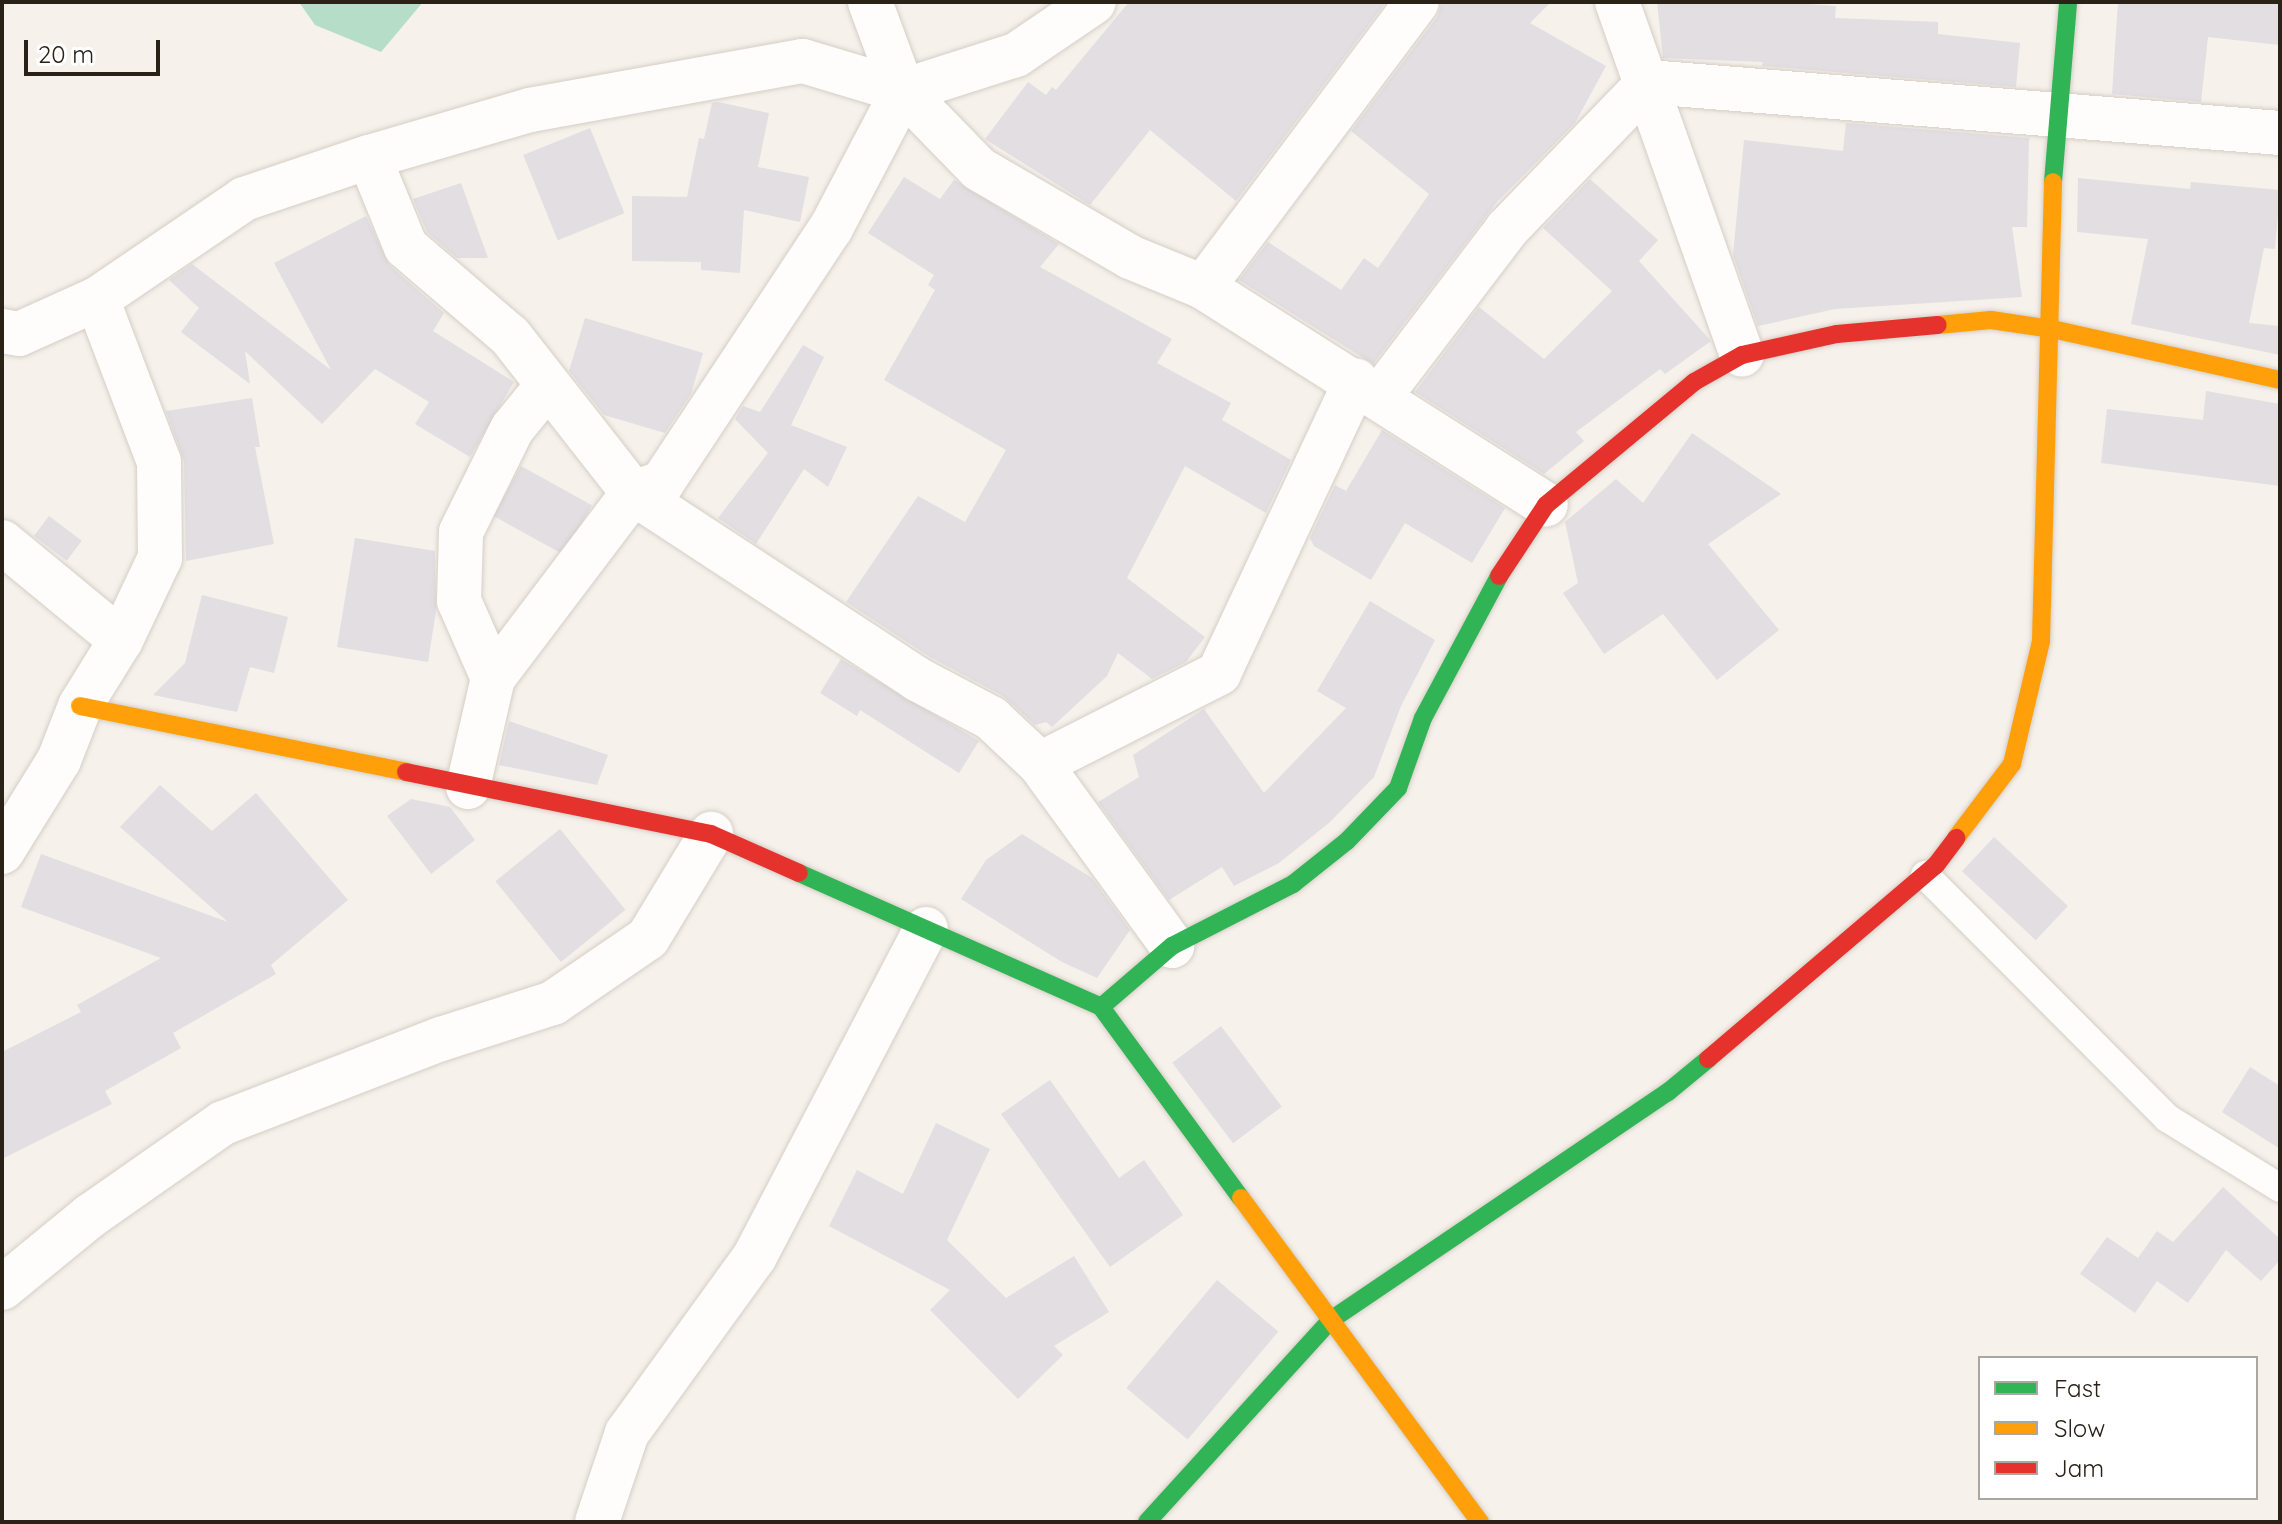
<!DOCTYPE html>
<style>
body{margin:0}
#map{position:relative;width:2282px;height:1524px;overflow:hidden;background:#f6f1eb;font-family:Quicksand,sans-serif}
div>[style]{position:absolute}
.forest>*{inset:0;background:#b6ddc8}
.building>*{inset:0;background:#e2dee2;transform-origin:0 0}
.roads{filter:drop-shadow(0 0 2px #d5cec6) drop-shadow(0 0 2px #d5cec6)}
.lane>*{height:28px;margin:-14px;padding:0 14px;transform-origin:14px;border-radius:14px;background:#fefdfc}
.street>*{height:44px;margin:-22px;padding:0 22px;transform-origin:22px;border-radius:22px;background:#fefdfc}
.fast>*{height:18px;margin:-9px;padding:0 9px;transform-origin:9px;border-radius:9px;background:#30b455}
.slow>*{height:18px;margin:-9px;padding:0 9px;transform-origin:9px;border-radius:9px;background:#ff9f0a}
.jam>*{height:18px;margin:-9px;padding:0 9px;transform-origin:9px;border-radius:9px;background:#e5322d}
span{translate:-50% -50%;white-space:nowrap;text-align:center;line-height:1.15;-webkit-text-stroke:6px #fff;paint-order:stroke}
.frame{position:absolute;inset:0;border:4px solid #2a2117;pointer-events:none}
.legend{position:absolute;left:1978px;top:1356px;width:280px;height:144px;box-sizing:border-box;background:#fff;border:2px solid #aaa6a2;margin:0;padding:10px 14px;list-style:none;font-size:24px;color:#2a2117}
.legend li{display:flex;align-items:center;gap:16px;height:40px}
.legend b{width:40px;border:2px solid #aaa6a2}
.scale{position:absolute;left:24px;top:40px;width:136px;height:36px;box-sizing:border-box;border:4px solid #2a2117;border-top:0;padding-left:10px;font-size:24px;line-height:28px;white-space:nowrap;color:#2a2117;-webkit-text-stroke:6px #fff;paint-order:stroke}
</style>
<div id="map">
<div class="forest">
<div style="clip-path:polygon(299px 2px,423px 2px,381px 52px,315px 25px)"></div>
</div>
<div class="building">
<div style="clip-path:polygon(1129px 2px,1386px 2px,1236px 201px,1150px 130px,1090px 205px,985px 139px,1028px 82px,1046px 95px,1052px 87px,1056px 90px)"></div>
<div style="clip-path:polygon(1442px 2px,1551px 2px,1530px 23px,1606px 66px,1575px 123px,1496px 203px,1373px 364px,1239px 280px,1268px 242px,1341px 290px,1364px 258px,1378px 268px,1429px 194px,1351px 131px,1437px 17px)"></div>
<div style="clip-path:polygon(1657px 2px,1779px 2px,1836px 6px,1835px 18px,1938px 22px,1938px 34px,2020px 43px,2016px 87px,1762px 66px,1763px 62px,1663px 58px)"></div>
<div style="clip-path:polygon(2118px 2px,2280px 2px,2280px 45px,2208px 37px,2201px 102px,2112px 94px)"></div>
<div style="clip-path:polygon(718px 102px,769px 113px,758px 167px,809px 177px,800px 222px,744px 210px,740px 273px,701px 270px,701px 262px,632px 261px,632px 196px,687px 197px,699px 138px,704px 139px,712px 103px)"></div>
<div style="clip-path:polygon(1846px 123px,2029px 138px,2027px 227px,2012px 227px,2022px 297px,1835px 309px,1758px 326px,1733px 255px,1744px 140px,1843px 151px)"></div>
<div style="left:590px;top:128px;width:92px;height:72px;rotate:68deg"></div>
<div style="clip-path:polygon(904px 177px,940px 199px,954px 180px,1059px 244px,1040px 267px,1172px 339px,1157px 363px,1231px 403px,1222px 420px,1291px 460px,1266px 513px,1185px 466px,1127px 578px,1205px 637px,1186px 662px,1152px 679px,1118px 653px,1107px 676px,1052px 727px,1046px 722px,1035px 725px,1003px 696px,930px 657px,846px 602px,918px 496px,965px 522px,1006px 450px,884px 380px,935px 290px,928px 285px,934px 275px,868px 233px)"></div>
<div style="clip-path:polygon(2078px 178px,2190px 189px,2191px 182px,2280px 190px,2275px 249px,2264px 248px,2249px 323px,2280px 326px,2280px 355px,2131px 324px,2148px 239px,2077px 232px)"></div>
<div style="clip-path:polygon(1590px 179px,1658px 240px,1639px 261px,1711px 341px,1665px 374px,1660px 369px,1576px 432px,1584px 441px,1544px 474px,1415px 392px,1479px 307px,1544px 359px,1612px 291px,1543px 228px)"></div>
<div style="clip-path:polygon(461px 183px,488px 258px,457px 258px,427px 232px,413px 199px)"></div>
<div style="clip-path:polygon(366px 216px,389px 265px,444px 313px,433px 331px,514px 382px,470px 457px,415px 424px,429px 402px,375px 369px,322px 424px,245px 351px,250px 384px,181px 332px,199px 308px,169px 280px,192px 264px,331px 370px,274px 263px)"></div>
<div style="clip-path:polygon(585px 318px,703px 353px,691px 394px,665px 433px,604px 415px,569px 371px)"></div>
<div style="clip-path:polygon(803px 345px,824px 357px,791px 425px,847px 447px,828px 487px,804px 469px,756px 544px,718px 518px,768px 453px,735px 419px,743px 406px,760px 412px)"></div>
<div style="clip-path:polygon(2206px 391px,2280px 404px,2280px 486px,2101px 463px,2107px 409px,2203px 420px)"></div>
<div style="clip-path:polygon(252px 398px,260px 447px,255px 447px,274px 544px,186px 561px,184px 461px,166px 411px)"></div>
<div style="clip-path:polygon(1382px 430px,1505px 508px,1472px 563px,1405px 523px,1371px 580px,1314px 546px,1310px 538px,1335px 485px,1346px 491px)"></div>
<div style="clip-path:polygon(1692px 433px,1781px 494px,1708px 544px,1779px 630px,1717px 680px,1663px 614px,1604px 654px,1563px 593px,1578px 583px,1565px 522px,1616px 479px,1643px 503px)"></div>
<div style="left:521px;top:466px;width:81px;height:57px;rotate:29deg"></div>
<div style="left:49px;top:516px;width:41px;height:25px;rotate:37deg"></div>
<div style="clip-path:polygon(355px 538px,435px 551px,436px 611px,428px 662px,337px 647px)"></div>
<div style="clip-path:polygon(202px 595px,288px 617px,274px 673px,250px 667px,237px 712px,153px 695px,185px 663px)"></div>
<div style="clip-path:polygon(1370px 601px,1435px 640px,1401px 706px,1374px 777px,1330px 822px,1279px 863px,1234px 886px,1222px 867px,1169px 900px,1098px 802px,1139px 777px,1133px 755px,1204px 709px,1264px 793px,1346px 708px,1317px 691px)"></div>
<div style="clip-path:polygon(841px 659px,979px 741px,959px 773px,860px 710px,857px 716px,820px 693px)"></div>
<div style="clip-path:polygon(509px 721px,608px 755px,597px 785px,499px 765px)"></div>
<div style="clip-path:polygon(160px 785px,212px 831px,256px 793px,348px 900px,271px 965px,276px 974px,173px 1033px,181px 1048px,105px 1091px,112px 1104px,2px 1159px,2px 1052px,81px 1012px,77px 1005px,161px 958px,21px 907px,41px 854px,228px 922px,120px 827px)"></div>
<div style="clip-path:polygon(411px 799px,450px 807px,475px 840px,431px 874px,387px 816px)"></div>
<div style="left:560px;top:829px;width:104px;height:83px;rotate:51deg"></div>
<div style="clip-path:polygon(1022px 834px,1092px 878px,1130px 930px,1097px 978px,1062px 962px,961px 899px,986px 860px)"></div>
<div style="left:1994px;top:837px;width:101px;height:47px;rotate:43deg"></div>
<div style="left:1221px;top:1026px;width:101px;height:61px;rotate:53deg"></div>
<div style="clip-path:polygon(2250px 1067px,2280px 1086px,2280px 1149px,2222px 1112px)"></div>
<div style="clip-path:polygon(1050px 1080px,1119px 1178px,1144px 1160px,1183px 1215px,1110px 1267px,1001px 1114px)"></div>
<div style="clip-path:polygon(936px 1123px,990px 1149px,947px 1240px,1006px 1298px,1074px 1256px,1109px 1312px,1054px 1346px,1063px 1355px,1018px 1399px,930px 1310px,950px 1290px,829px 1226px,857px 1170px,903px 1194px)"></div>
<div style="clip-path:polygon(2223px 1187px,2280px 1239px,2280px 1260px,2261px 1281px,2226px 1250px,2188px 1303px,2157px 1281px,2135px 1313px,2080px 1274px,2107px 1237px,2138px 1258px,2157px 1231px,2173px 1242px)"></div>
<div style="left:1217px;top:1280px;width:80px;height:141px;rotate:40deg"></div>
</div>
<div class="roads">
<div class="lane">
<div style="left:1925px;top:875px;width:343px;rotate:45.1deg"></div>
<div style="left:2167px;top:1118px;width:133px;rotate:31.8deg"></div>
</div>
<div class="street">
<div style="left:870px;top:2px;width:95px;rotate:69.7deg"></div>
<div style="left:903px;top:91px;width:109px;rotate:45.7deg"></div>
<div style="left:979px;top:169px;width:175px;rotate:30.2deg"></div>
<div style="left:1130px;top:257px;width:79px;rotate:22.3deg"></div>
<div style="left:1203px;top:287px;width:406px;rotate:32.4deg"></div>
<div style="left:1617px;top:2px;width:374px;rotate:70.5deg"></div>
<div style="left:369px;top:157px;width:97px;rotate:67.7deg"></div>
<div style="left:406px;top:247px;width:137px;rotate:40.6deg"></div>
<div style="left:510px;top:336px;width:199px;rotate:51.9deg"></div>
<div style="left:633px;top:493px;width:339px;rotate:33.2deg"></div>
<div style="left:917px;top:679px;width:84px;rotate:27.8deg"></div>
<div style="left:991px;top:718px;width:67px;rotate:43.2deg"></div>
<div style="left:1040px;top:764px;width:225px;rotate:54deg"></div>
<div style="left:1203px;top:287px;width:356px;rotate:-53.1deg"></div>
<div style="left:2px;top:331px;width:17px;rotate:10deg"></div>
<div style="left:19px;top:334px;width:85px;rotate:-24.2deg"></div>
<div style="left:97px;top:299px;width:178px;rotate:-34.2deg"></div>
<div style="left:244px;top:199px;width:132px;rotate:-18.6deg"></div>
<div style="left:369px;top:157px;width:168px;rotate:-16.3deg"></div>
<div style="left:530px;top:110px;width:277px;rotate:-10.2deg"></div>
<div style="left:803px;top:61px;width:104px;rotate:16.7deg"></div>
<div style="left:903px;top:91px;width:119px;rotate:-17.7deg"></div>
<div style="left:1016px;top:55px;width:94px;rotate:-34.2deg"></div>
<div style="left:1380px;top:396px;width:210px;rotate:-52.7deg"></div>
<div style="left:1507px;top:229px;width:204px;rotate:-46deg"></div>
<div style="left:1649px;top:82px;width:633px;rotate:4.62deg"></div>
<div style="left:2px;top:542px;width:154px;rotate:39.5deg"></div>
<div style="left:493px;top:678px;width:84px;rotate:-113.8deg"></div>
<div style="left:459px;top:601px;width:69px;rotate:-88.3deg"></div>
<div style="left:461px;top:532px;width:115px;rotate:-63.7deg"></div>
<div style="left:512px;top:429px;width:54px;rotate:-51deg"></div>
<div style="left:1040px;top:764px;width:201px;rotate:-26.9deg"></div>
<div style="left:1219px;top:673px;width:323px;rotate:-64.9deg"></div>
<div style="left:468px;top:787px;width:112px;rotate:-77.1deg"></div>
<div style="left:493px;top:678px;width:232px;rotate:-52.9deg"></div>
<div style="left:633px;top:493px;width:31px;rotate:-19deg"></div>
<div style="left:662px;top:483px;width:306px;rotate:-56.5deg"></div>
<div style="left:831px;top:228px;width:155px;rotate:-62.3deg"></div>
<div style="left:2px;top:852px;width:108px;rotate:-58.2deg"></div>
<div style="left:59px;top:760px;width:58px;rotate:-68.7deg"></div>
<div style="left:80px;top:706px;width:78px;rotate:-58.2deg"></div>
<div style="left:121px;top:640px;width:91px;rotate:-64.6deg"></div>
<div style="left:160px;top:558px;width:96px;rotate:-90.6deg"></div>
<div style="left:159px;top:462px;width:174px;rotate:-110.8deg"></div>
<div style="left:2px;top:1288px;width:114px;rotate:-39.3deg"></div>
<div style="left:90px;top:1216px;width:162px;rotate:-35deg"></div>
<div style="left:223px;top:1123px;width:234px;rotate:-21.1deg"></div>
<div style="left:441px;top:1039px;width:118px;rotate:-17.8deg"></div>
<div style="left:553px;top:1003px;width:115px;rotate:-34.4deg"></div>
<div style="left:648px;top:938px;width:122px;rotate:-58.8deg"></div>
<div style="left:597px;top:1522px;width:94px;rotate:-71.4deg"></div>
<div style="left:627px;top:1433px;width:218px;rotate:-54.1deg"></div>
<div style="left:755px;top:1256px;width:369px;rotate:-62.4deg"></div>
</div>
<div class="fast">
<div style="left:2053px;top:182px;width:181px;rotate:-85.2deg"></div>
<div style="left:799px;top:873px;width:330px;rotate:23.9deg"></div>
<div style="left:1101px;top:1007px;width:237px;rotate:53.8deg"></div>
<div style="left:1101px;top:1007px;width:94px;rotate:-40.7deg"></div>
<div style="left:1172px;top:946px;width:136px;rotate:-27.1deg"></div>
<div style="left:1293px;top:884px;width:69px;rotate:-38.5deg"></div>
<div style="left:1347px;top:841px;width:74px;rotate:-46.1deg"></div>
<div style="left:1398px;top:788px;width:74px;rotate:-70.3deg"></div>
<div style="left:1423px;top:718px;width:161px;rotate:-61.8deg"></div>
<div style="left:1147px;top:1522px;width:273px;rotate:-47.7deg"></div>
<div style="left:1331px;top:1320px;width:407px;rotate:-34.1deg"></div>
<div style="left:1668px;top:1092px;width:52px;rotate:-39.5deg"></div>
</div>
<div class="slow">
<div style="left:1938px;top:325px;width:53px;rotate:-5.4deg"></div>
<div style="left:1991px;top:320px;width:62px;rotate:8.4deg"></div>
<div style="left:2052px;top:329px;width:234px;rotate:12.6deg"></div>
<div style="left:80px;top:706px;width:333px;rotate:11.4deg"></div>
<div style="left:1956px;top:838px;width:93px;rotate:-52.9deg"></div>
<div style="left:2012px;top:764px;width:126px;rotate:-76.7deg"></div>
<div style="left:2041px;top:641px;width:459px;rotate:-88.5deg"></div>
<div style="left:1241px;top:1198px;width:403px;rotate:53.6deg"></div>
</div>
<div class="jam">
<div style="left:1499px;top:576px;width:85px;rotate:-56.5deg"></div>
<div style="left:1546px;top:505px;width:192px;rotate:-39.7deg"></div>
<div style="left:1694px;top:382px;width:55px;rotate:-29.4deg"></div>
<div style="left:1742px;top:355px;width:97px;rotate:-12.5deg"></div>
<div style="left:1837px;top:334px;width:101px;rotate:-5.1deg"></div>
<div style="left:406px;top:772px;width:311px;rotate:11.5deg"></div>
<div style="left:711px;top:834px;width:96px;rotate:23.9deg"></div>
<div style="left:1708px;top:1059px;width:299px;rotate:-40.4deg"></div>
<div style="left:1936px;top:865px;width:34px;rotate:-53deg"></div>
</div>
</div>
<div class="frame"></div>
<ul class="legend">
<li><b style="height:10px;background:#30b455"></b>Fast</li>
<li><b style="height:10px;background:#ff9f0a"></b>Slow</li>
<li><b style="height:10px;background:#e5322d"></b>Jam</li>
</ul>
<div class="scale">20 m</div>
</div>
